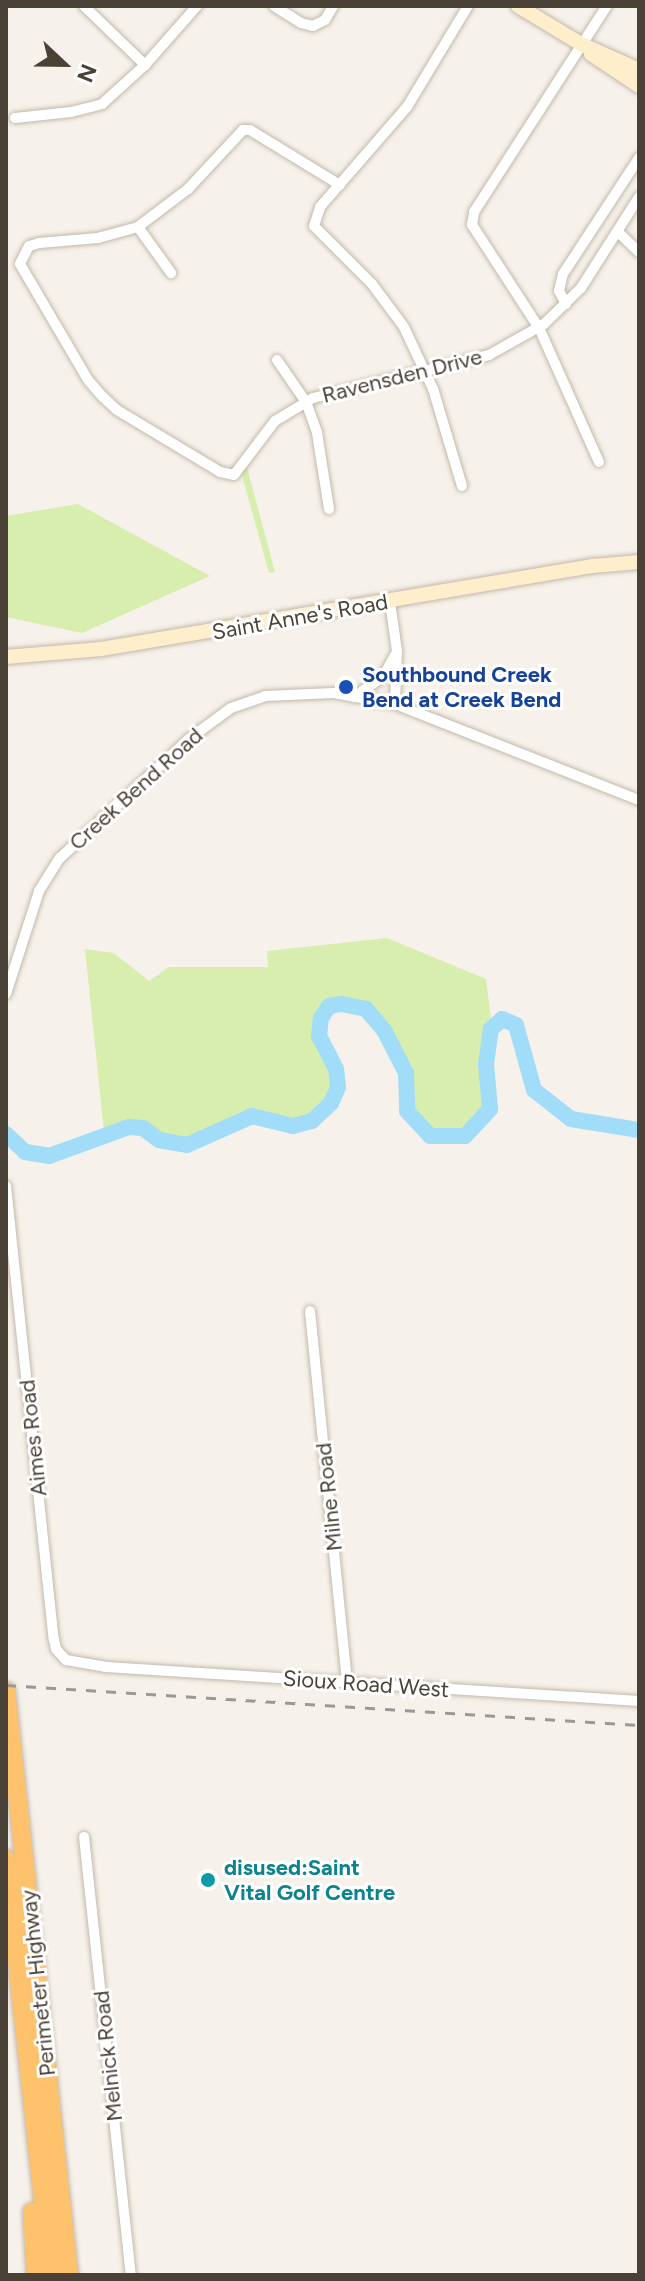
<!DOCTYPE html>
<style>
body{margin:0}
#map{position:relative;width:645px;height:2281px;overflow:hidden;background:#f6f1ea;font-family:Figtree,sans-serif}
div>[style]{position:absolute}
.green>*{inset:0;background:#d7eeaf}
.river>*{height:16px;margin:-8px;padding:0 8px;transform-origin:8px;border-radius:8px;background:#a1dcf8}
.roads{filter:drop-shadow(0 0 2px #c3b9ab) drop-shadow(0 0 2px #c3b9ab)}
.street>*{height:10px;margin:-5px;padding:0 5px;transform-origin:5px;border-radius:5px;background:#fff}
.secondary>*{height:14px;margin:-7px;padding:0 7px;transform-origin:7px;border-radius:7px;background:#ffeecb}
.highway>*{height:18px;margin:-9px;padding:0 9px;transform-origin:9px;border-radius:9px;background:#ffc26c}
.rail>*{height:3px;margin-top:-1.5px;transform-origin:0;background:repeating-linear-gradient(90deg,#999 0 10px,transparent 0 20px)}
.dots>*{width:22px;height:22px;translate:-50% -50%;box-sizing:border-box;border:4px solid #fff;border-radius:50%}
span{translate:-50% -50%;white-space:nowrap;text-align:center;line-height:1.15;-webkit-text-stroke:6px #fff;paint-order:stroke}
.street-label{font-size:22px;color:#4b4237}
.transit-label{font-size:22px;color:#164399;font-weight:700}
.left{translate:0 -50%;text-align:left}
.culture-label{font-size:22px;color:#0d838f;font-weight:700}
.frame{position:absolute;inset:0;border:8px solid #4b4237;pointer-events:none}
.north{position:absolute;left:24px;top:24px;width:80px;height:80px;-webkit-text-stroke:6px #fff;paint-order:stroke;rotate:112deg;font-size:22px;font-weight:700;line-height:32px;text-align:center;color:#4b4237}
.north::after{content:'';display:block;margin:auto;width:28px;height:36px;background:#4b4237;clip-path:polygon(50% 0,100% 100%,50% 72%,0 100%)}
</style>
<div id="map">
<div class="green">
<div style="clip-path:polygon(245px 460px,275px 572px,269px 573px,240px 468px)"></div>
<div style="clip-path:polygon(78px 504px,210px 576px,82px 633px,6px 617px,6px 516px)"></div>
<div style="clip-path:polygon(387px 938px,486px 979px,492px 1026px,486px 1053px,493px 1099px,484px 1117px,474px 1126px,440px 1141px,422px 1133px,412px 1119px,406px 1076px,374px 1019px,364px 1010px,340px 1004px,321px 1014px,320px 1026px,339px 1085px,329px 1106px,310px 1122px,290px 1127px,267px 1120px,243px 1121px,211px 1137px,185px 1143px,170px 1141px,150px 1124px,132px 1120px,117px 1124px,104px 1132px,85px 949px,114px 953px,149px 981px,169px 967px,268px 967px,267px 951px)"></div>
</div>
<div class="river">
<div style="left:6px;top:1134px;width:26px;rotate:43deg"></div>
<div style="left:25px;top:1152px;width:24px;rotate:9deg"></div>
<div style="left:49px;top:1156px;width:85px;rotate:-19.9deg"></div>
<div style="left:129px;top:1127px;width:14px;rotate:4deg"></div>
<div style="left:143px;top:1128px;width:20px;rotate:37deg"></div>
<div style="left:159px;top:1140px;width:28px;rotate:10deg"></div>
<div style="left:187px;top:1145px;width:71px;rotate:-24deg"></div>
<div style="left:252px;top:1116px;width:42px;rotate:13.7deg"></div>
<div style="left:293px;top:1126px;width:20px;rotate:-15deg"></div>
<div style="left:312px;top:1121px;width:26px;rotate:-43deg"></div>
<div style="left:331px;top:1103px;width:17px;rotate:-66deg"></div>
<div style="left:338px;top:1087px;width:18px;rotate:-96deg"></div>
<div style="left:336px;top:1069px;width:37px;rotate:-117deg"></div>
<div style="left:319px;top:1036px;width:18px;rotate:-84deg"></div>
<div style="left:321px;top:1018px;width:14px;rotate:-56deg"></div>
<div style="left:329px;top:1006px;width:13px;rotate:-9deg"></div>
<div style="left:342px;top:1004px;width:25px;rotate:12deg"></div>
<div style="left:366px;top:1009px;width:30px;rotate:50deg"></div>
<div style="left:385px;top:1032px;width:46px;rotate:62.9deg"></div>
<div style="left:406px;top:1073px;width:38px;rotate:88deg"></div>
<div style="left:407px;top:1111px;width:34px;rotate:47deg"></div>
<div style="left:430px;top:1136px;width:35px"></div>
<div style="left:465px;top:1136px;width:37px;rotate:-47deg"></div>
<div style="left:490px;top:1109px;width:45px;rotate:-95.1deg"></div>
<div style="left:486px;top:1064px;width:35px;rotate:-82deg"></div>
<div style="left:491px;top:1029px;width:15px;rotate:-42deg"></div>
<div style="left:502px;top:1019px;width:15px;rotate:23deg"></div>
<div style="left:516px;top:1025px;width:67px;rotate:74.5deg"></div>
<div style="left:534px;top:1090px;width:47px;rotate:38.1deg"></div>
<div style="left:571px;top:1119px;width:69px;rotate:9.2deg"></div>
</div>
<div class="roads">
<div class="street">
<div style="left:84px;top:6px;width:85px;rotate:44deg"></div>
<div style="left:274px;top:6px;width:32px;rotate:32deg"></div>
<div style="left:301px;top:23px;width:12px;rotate:14deg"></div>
<div style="left:313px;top:26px;width:13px;rotate:-27deg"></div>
<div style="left:325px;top:20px;width:16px;rotate:-60deg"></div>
<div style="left:15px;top:118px;width:56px;rotate:-6.1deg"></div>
<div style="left:71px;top:112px;width:32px;rotate:-14deg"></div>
<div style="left:102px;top:104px;width:58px;rotate:-42.2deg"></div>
<div style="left:145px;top:65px;width:79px;rotate:-48.6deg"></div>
<div style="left:340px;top:185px;width:105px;rotate:-148.6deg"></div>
<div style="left:250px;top:130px;width:7px;rotate:180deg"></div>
<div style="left:243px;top:130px;width:81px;rotate:133deg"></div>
<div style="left:188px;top:189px;width:63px;rotate:142.8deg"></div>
<div style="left:138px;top:227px;width:41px;rotate:164.6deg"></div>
<div style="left:98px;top:238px;width:59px;rotate:175.2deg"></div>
<div style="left:39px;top:243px;width:10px;rotate:163deg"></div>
<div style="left:29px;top:246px;width:20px;rotate:117deg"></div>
<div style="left:20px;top:264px;width:134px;rotate:59.6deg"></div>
<div style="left:88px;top:380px;width:23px;rotate:49deg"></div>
<div style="left:103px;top:397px;width:19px;rotate:43deg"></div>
<div style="left:117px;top:410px;width:120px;rotate:31deg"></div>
<div style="left:220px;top:472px;width:14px;rotate:12deg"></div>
<div style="left:234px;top:475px;width:68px;rotate:-52.8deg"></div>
<div style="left:275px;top:421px;width:44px;rotate:-31.2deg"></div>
<div style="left:313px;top:398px;width:181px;rotate:-13.7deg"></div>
<div style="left:489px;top:355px;width:63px;rotate:-29.4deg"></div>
<div style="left:544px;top:324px;width:52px;rotate:-44.2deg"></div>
<div style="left:581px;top:288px;width:108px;rotate:-57.5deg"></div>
<div style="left:138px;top:227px;width:57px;rotate:54.3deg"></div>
<div style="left:618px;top:232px;width:29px;rotate:44deg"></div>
<div style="left:566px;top:304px;width:15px;rotate:-118deg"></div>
<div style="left:559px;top:291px;width:17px;rotate:-77deg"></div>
<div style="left:563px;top:274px;width:139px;rotate:-56.8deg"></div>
<div style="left:277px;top:360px;width:51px;rotate:55.4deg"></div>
<div style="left:306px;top:402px;width:33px;rotate:70deg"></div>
<div style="left:317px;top:433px;width:77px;rotate:81deg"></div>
<div style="left:599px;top:462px;width:147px;rotate:-114.1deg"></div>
<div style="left:539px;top:328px;width:123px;rotate:-123deg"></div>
<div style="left:472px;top:225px;width:13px;rotate:-81deg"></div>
<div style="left:474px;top:212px;width:245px;rotate:-57.2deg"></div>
<div style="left:462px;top:486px;width:101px;rotate:-106.6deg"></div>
<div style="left:433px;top:389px;width:68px;rotate:-115.1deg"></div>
<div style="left:404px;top:327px;width:54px;rotate:-126.7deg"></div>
<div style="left:372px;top:284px;width:82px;rotate:-135deg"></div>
<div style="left:314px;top:226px;width:20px;rotate:-72deg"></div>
<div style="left:320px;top:207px;width:133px;rotate:-49deg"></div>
<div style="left:407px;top:107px;width:118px;rotate:-58.9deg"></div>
<div style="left:390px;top:602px;width:49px;rotate:81.9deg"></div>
<div style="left:397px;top:651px;width:53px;rotate:92.2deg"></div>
<div style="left:354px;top:697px;width:35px;rotate:-35deg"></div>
<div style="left:383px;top:677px;width:26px;rotate:-61deg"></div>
<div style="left:6px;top:994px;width:108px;rotate:-72.2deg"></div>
<div style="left:39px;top:891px;width:39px;rotate:-58deg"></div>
<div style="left:60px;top:858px;width:176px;rotate:-42.7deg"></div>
<div style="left:189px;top:739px;width:52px;rotate:-36.4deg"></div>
<div style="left:231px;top:708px;width:36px;rotate:-19deg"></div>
<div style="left:265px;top:696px;width:69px;rotate:-2.5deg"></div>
<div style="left:334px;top:693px;width:62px;rotate:10.2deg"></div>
<div style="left:395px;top:704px;width:262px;rotate:21.5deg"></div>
<div style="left:6px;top:1186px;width:456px;rotate:84deg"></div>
<div style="left:54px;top:1639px;width:10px;rotate:79deg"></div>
<div style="left:56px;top:1649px;width:15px;rotate:48deg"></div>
<div style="left:66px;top:1660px;width:41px;rotate:9.9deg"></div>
<div style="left:106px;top:1667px;width:534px;rotate:3.65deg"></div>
<div style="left:310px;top:1311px;width:374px;rotate:84.3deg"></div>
<div style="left:84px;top:1837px;width:441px;rotate:83.9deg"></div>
</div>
<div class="secondary">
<div style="left:518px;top:6px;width:76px;rotate:31deg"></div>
<div style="left:583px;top:45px;width:61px;rotate:24.1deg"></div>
<div style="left:591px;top:54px;width:58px;rotate:33.7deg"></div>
<div style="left:6px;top:657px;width:95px;rotate:-4.8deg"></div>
<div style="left:101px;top:649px;width:499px;rotate:-9.6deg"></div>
<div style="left:593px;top:566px;width:46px;rotate:-5deg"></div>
</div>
<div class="highway">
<div style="left:6px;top:1691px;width:587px;rotate:83.84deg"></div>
<div style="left:6px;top:1859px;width:418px;rotate:83.8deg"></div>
<div style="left:32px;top:2212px;width:63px;rotate:86.4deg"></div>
</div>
</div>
<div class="rail">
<div style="left:6px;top:1685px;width:634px;rotate:3.62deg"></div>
</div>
<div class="dots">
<div style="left:346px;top:687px;background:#1a4fb4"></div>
<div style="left:208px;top:1880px;background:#0f9aa8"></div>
</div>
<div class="street-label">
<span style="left:402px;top:376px;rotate:-14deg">Ravensden Drive</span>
<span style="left:300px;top:617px;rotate:-10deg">Saint Anne's Road</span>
<span style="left:136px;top:789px;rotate:-42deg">Creek Bend Road</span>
<span style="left:33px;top:1438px;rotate:-96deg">Aimes Road</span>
<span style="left:329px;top:1497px;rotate:-96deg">Milne Road</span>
<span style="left:366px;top:1684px;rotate:4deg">Sioux Road West</span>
<span style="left:38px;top:1983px;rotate:-96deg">Perimeter Highway</span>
<span style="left:108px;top:2056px;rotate:-96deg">Melnick Road</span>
</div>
<div class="transit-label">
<span class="left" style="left:362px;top:687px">Southbound Creek<br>Bend at Creek Bend</span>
</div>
<div class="culture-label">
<span class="left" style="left:224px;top:1880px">disused:Saint<br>Vital Golf Centre</span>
</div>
<div class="frame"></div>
<div class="north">N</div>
</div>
